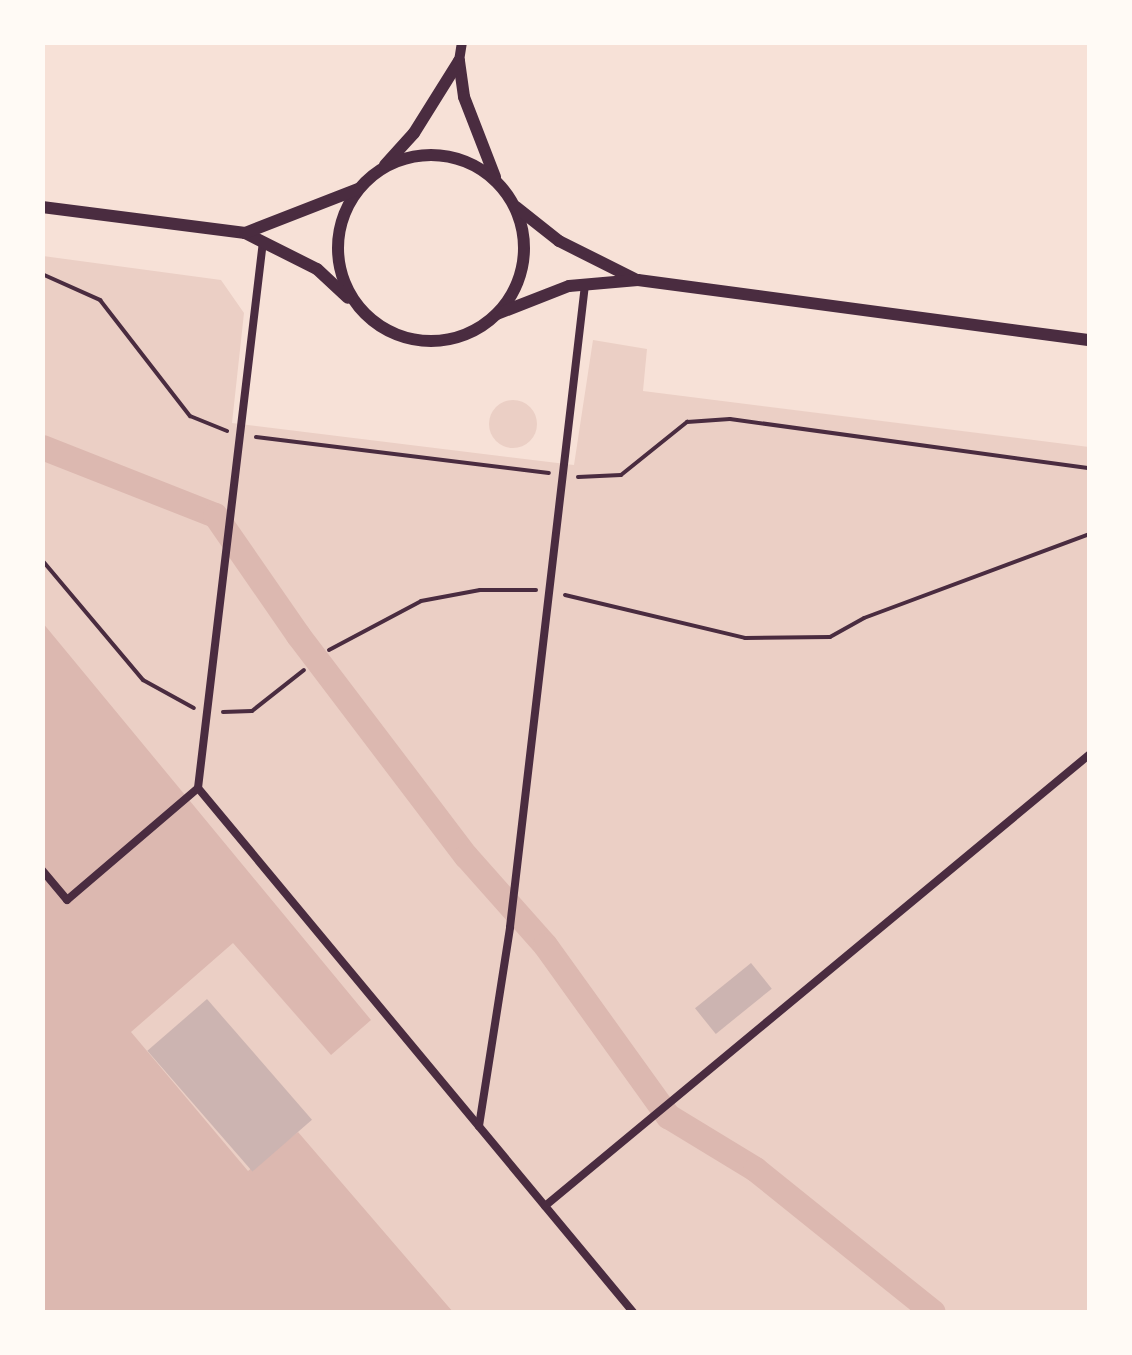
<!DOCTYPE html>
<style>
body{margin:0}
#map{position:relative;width:1132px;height:1355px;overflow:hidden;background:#f7e1d7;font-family:Signika,sans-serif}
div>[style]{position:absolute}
.green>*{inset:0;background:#ebcfc5}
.round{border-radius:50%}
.water>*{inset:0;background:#dcb8b0}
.canal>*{height:25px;margin:-12.5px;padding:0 12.5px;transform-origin:12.5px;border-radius:12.5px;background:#dcb8b0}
.building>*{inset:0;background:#ccb4b1;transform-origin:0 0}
.path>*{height:4px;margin:-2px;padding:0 2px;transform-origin:2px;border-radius:2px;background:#4a2c40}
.pedestrian>*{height:8px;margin:-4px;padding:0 4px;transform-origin:4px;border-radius:4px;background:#4a2c40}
.minor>*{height:10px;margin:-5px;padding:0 5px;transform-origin:5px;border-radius:5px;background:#4a2c40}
.tertiary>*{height:12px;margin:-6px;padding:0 6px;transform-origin:6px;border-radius:6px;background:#4a2c40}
.tertiary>.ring{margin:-6px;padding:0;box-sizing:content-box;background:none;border:12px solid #4a2c40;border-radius:50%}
span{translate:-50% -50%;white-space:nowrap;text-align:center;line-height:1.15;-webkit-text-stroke:9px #fffaf5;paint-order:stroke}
.frame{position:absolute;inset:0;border:45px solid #fffaf5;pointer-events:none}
</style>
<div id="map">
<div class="green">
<div style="clip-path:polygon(43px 256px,221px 280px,244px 313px,232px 423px,574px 465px,593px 340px,647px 349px,643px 391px,1089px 447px,1089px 1312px,43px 1312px)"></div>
<div class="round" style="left:489px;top:400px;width:48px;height:48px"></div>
</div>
<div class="water">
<div style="clip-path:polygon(42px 622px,371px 1020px,331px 1055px,233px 943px,131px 1032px,248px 1171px,298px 1132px,453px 1312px,43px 1312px)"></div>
</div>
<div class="canal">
<div style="left:42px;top:447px;width:186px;rotate:21.5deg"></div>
<div style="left:215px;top:515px;width:146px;rotate:55.3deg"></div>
<div style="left:298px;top:635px;width:278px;rotate:52.8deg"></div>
<div style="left:466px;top:856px;width:119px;rotate:48.4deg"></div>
<div style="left:545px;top:945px;width:211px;rotate:54.3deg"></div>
<div style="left:668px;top:1116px;width:102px;rotate:31.3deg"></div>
<div style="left:755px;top:1169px;width:228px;rotate:38.8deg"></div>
</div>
<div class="building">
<div style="left:751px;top:963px;width:33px;height:72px;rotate:51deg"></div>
<div style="left:207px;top:999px;width:160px;height:79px;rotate:49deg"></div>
</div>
<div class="path">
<div style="left:42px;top:274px;width:64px;rotate:24.1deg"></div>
<div style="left:100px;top:300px;width:147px;rotate:52.2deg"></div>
<div style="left:190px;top:416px;width:40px;rotate:22deg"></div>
<div style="left:256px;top:437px;width:295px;rotate:7deg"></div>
<div style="left:578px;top:477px;width:43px;rotate:-2.7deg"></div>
<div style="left:621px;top:475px;width:85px;rotate:-38.8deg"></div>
<div style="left:687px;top:422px;width:43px;rotate:-4deg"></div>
<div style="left:730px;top:419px;width:363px;rotate:7.8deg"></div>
<div style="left:42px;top:560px;width:157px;rotate:49.9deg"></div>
<div style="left:143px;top:680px;width:58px;rotate:28.8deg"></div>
<div style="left:565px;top:595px;width:185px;rotate:13.4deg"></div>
<div style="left:745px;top:638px;width:85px;rotate:-0.7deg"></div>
<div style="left:830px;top:637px;width:39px;rotate:-29deg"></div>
<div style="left:864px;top:618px;width:241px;rotate:-20.4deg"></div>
<div style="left:329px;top:650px;width:104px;rotate:-28deg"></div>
<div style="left:421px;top:601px;width:60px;rotate:-10.6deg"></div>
<div style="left:480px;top:590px;width:56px"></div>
<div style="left:223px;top:712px;width:29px;rotate:-2deg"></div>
<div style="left:252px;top:711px;width:66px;rotate:-38.3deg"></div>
</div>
<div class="pedestrian">
<div style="left:198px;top:788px;width:681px;rotate:50.3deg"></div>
<div style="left:42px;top:870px;width:39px;rotate:50deg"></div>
<div style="left:67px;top:900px;width:172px;rotate:-40.5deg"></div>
<div style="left:198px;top:788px;width:551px;rotate:-83.22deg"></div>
<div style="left:479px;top:1126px;width:201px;rotate:-81.1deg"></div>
<div style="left:510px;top:927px;width:646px;rotate:-83.34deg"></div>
<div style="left:545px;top:1206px;width:708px;rotate:-39.67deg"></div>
</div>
<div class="minor">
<div style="left:459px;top:61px;width:19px;rotate:-81deg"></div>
</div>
<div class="tertiary">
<div style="left:459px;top:61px;width:36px;rotate:82deg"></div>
<div style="left:464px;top:97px;width:86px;rotate:68.8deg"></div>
<div class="ring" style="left:338px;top:155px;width:174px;height:174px"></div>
<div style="left:385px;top:165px;width:43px;rotate:-47.8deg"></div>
<div style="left:414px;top:133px;width:85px;rotate:-58deg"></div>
<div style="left:42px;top:207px;width:205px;rotate:7.3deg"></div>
<div style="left:245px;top:233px;width:80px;rotate:26.6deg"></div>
<div style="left:317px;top:269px;width:42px;rotate:43.1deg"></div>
<div style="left:516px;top:207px;width:55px;rotate:38.3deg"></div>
<div style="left:559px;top:241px;width:85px;rotate:26.6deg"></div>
<div style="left:245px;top:233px;width:121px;rotate:-21.3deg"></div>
<div style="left:497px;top:314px;width:77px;rotate:-21.3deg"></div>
<div style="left:569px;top:286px;width:69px;rotate:-5deg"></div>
<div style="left:638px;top:280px;width:456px;rotate:7.6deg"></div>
</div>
<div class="frame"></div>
</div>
